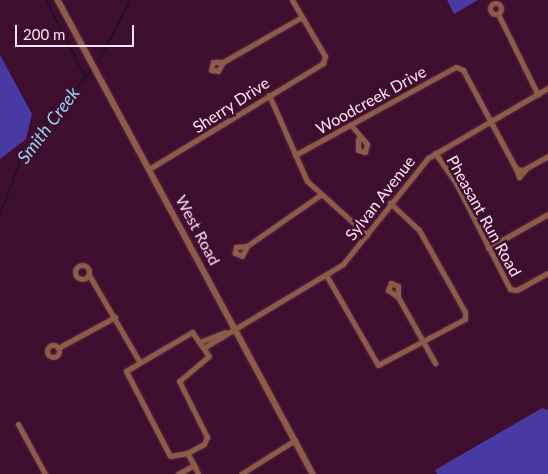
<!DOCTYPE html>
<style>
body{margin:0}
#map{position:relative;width:548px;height:474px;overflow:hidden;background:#3e0e2f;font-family:Lato,sans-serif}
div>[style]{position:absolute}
.forest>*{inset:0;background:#4839a3}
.stream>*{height:1px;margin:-0.5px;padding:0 0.5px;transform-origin:0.5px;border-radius:0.5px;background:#02171f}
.roads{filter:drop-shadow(0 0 1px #592c4a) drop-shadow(0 0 1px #592c4a)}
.minor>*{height:5px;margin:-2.5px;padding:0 2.5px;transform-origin:2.5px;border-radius:2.5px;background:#8d5b46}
.minor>.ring{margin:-2.5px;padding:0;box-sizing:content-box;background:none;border:5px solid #8d5b46;border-radius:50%}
.tertiary>*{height:5.5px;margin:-2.75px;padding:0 2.75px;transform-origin:2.75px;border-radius:2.75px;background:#8d5b46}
span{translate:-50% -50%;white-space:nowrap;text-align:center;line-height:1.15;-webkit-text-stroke:5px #3e0e2f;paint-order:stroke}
.street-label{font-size:16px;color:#fde3f1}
.water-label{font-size:18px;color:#90d4ee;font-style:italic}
.scale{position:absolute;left:15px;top:25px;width:119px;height:22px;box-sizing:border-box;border:2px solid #fde3f1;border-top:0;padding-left:6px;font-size:15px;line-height:18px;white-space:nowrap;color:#fde3f1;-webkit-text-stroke:4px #3e0e2f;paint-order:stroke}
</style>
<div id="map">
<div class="forest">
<div style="clip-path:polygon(447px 0,478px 0,454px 14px)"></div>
<div style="clip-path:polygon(0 55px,32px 114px,26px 139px,0 159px)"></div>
<div style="clip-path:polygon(542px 408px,548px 410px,548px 474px,437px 474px,435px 470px)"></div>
</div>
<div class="stream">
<div style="left:46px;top:0;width:86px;rotate:63.1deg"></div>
<div style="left:97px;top:62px;width:70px;rotate:-62deg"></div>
<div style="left:0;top:213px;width:58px;rotate:-69.7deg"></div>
<div style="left:20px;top:159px;width:115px;rotate:-51.7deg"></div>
</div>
<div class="roads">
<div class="minor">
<div class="ring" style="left:490.5px;top:3.5px;width:6px;height:6px"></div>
<div style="left:498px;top:14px;width:90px;rotate:63.7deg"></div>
<div style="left:223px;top:62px;width:10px;rotate:180deg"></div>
<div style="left:213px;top:62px;width:8px;rotate:104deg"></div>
<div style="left:211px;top:70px;width:7px;rotate:8deg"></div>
<div style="left:218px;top:71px;width:10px;rotate:-61deg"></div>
<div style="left:223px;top:62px;width:91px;rotate:-29.7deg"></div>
<div style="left:269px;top:95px;width:94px;rotate:66.2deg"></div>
<div style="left:307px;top:181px;width:81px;rotate:42deg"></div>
<div style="left:351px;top:125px;width:25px;rotate:50deg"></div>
<div style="left:367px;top:144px;width:8px;rotate:104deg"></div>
<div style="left:365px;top:152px;width:7px;rotate:-164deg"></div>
<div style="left:358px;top:150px;width:11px;rotate:-90deg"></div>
<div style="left:435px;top:153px;width:37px;rotate:55deg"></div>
<div style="left:456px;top:183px;width:119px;rotate:63deg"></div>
<div style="left:510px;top:289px;width:7px;rotate:8deg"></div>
<div style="left:517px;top:290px;width:35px;rotate:-29deg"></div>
<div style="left:295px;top:155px;width:183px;rotate:-28.7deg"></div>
<div style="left:456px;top:67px;width:8px;rotate:23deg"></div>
<div style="left:463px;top:70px;width:112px;rotate:61.8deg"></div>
<div style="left:516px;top:169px;width:7px;rotate:8deg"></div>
<div style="left:523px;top:170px;width:29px;rotate:-29deg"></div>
<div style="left:515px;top:166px;width:12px;rotate:70deg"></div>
<div style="left:519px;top:177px;width:11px;rotate:-49deg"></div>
<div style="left:149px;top:169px;width:204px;rotate:-31.3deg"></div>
<div style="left:323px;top:63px;width:7px;rotate:-74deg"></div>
<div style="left:325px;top:56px;width:65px;rotate:-120.5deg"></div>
<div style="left:247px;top:246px;width:11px;rotate:117deg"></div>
<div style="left:242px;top:256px;width:8px;rotate:-157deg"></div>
<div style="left:235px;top:253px;width:6px;rotate:-81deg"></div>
<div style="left:236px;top:247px;width:11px;rotate:-5deg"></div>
<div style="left:247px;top:246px;width:89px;rotate:-34.9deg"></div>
<div style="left:488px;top:248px;width:69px;rotate:-29.5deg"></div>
<div class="ring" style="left:75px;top:265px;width:9px;height:9px"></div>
<div style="left:89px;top:275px;width:99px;rotate:59.8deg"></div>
<div style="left:326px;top:275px;width:104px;rotate:60deg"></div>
<div style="left:378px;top:365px;width:98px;rotate:-27.9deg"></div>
<div style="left:465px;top:319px;width:7px;rotate:-90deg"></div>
<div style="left:465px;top:312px;width:94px;rotate:-119.3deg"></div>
<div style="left:419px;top:230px;width:40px;rotate:-137deg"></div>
<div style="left:398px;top:297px;width:11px;rotate:-90deg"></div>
<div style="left:398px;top:286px;width:8px;rotate:-157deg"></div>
<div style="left:391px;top:283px;width:8px;rotate:113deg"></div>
<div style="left:388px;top:290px;width:12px;rotate:35deg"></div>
<div style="left:398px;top:297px;width:76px;rotate:60.7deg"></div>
<div style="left:202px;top:341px;width:25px;rotate:-21deg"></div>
<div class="ring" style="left:47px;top:345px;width:7px;height:7px"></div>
<div style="left:205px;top:347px;width:161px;rotate:-31deg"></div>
<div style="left:343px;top:264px;width:136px;rotate:-51.3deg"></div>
<div style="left:428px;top:158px;width:139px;rotate:-30.3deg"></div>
<div style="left:58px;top:348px;width:65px;rotate:-28.5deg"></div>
<div style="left:18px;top:424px;width:57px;rotate:61.6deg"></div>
<div style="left:187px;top:453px;width:17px;rotate:170deg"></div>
<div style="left:170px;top:456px;width:96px;rotate:-117.4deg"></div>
<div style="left:126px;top:371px;width:77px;rotate:-30.6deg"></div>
<div style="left:192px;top:332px;width:29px;rotate:55deg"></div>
<div style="left:209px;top:356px;width:39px;rotate:140deg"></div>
<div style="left:179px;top:381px;width:63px;rotate:63.4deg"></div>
<div style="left:207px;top:437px;width:8px;rotate:113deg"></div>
<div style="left:204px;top:444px;width:19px;rotate:152deg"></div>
<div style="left:187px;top:453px;width:14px;rotate:60deg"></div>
<div style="left:178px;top:474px;width:18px;rotate:-29deg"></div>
<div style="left:194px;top:465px;width:10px;rotate:66deg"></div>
<div style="left:241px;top:474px;width:64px;rotate:-32.2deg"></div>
</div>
<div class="tertiary">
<div style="left:58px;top:0;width:538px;rotate:61.72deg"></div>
</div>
</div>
<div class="street-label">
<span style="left:371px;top:100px;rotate:-29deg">Woodcreek Drive</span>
<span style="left:231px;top:105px;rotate:-33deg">Sherry Drive</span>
<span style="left:380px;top:198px;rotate:-52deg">Sylvan Avenue</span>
<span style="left:484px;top:216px;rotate:61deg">Pheasant Run Road</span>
<span style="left:198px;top:230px;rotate:62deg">West Road</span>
</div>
<div class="water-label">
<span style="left:48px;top:125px;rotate:-53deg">Smith Creek</span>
</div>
<div class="scale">200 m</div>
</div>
